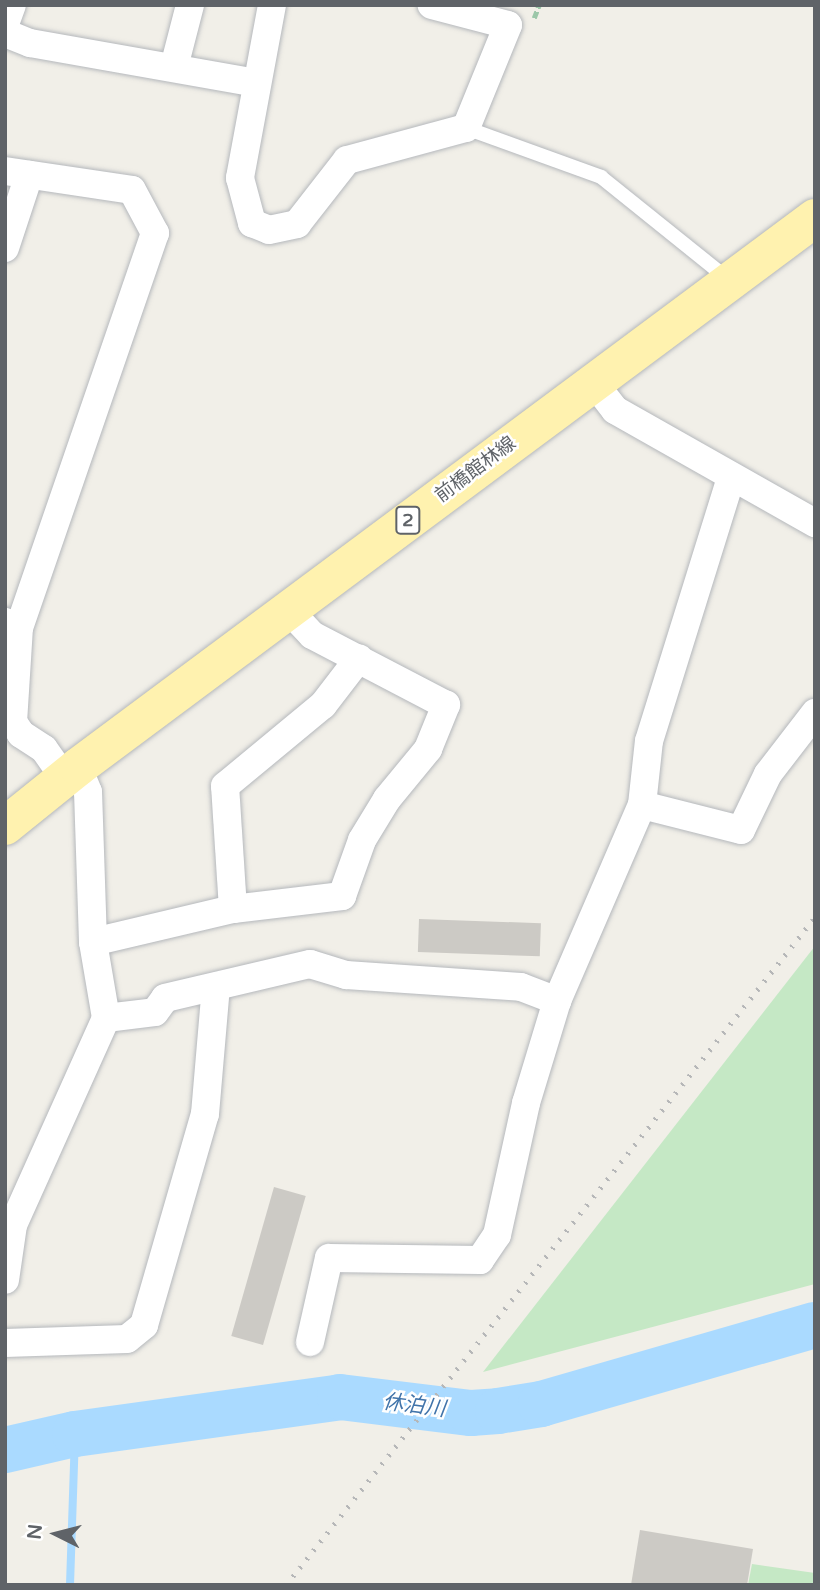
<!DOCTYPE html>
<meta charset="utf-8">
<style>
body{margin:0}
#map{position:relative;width:820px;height:1590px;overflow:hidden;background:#f1efe8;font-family:"Varela Round","Noto Sans JP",sans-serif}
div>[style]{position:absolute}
.green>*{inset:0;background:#c5e8c5}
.stream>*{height:8px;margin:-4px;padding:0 4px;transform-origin:4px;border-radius:4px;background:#aadaff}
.river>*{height:46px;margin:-23px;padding:0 23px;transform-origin:23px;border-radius:23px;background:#aadaff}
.building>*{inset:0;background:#cccac5;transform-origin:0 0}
.path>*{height:4.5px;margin-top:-2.25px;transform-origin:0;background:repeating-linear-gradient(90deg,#9cc7a9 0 7px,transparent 0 10.5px)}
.roads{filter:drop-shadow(0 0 2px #b5b8bc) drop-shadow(0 0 2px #b5b8bc)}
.lane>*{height:14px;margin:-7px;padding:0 7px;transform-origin:7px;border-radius:7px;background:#fff}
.street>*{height:28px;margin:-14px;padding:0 14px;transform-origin:14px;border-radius:14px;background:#fff}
.primary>*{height:38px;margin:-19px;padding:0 19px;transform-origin:19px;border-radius:19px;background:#fff2af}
.rail>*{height:5px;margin-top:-2.5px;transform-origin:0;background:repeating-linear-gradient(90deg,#b6b7b8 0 2px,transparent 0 11px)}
span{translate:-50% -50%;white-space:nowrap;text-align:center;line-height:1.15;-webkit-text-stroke:5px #fff;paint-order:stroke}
.shield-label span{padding:2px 5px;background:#fff;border:2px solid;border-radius:5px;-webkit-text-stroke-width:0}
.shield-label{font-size:18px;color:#5f6368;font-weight:700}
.street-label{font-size:19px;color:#5f6368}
.water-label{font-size:21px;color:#4174aa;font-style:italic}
.frame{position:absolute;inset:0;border:7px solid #5f6368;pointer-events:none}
.north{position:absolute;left:21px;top:1499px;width:70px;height:70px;-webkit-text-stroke:5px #fff;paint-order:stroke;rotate:276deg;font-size:19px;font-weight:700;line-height:28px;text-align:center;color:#5f6368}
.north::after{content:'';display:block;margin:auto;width:24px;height:32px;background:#5f6368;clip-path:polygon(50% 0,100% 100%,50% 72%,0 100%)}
</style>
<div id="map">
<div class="green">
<div style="clip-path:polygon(815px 946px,815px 1284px,483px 1372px)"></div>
<div style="clip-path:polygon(752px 1564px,815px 1573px,815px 1585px,748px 1585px)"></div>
</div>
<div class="stream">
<div style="left:70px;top:1585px;width:151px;rotate:-88.1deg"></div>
</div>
<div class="river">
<div style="left:5px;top:1450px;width:72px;rotate:-12.9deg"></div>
<div style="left:75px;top:1434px;width:268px;rotate:-7.9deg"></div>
<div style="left:340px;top:1397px;width:132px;rotate:7deg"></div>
<div style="left:471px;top:1413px;width:27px;rotate:-4deg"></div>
<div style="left:498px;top:1411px;width:44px;rotate:-9.2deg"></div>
<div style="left:541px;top:1404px;width:285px;rotate:-16.1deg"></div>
</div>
<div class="building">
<div style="left:419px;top:919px;width:122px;height:33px;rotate:2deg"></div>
<div style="left:274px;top:1187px;width:33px;height:155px;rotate:16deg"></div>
<div style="clip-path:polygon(640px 1530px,753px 1549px,747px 1585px,631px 1585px)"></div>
</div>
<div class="path">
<div style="left:534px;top:18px;width:14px;rotate:-69deg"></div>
</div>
<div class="roads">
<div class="lane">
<div style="left:466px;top:128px;width:144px;rotate:19.9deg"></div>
<div style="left:601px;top:177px;width:163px;rotate:38.8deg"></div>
</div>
<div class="street">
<div style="left:272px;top:5px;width:176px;rotate:100.5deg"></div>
<div style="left:240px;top:178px;width:47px;rotate:75.1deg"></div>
<div style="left:252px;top:223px;width:18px;rotate:22deg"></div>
<div style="left:269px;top:230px;width:29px;rotate:-12deg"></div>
<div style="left:297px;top:224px;width:81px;rotate:-52deg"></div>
<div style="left:347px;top:160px;width:123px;rotate:-15.1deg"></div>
<div style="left:466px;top:128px;width:111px;rotate:-67.8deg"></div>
<div style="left:508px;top:25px;width:79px;rotate:-165.3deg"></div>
<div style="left:5px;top:24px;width:20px;rotate:-70deg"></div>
<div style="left:5px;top:33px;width:27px;rotate:22deg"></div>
<div style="left:30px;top:43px;width:230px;rotate:10deg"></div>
<div style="left:174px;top:67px;width:64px;rotate:-75.5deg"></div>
<div style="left:5px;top:171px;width:128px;rotate:8.5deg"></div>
<div style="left:132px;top:190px;width:49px;rotate:61.9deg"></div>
<div style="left:155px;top:233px;width:417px;rotate:109deg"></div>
<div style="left:19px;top:627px;width:15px;rotate:-160deg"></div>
<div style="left:5px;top:248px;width:77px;rotate:-71.8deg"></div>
<div style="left:594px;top:383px;width:34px;rotate:52deg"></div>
<div style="left:615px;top:410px;width:230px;rotate:29.5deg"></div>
<div style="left:19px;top:627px;width:95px;rotate:93.6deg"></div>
<div style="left:13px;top:722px;width:14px;rotate:56deg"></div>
<div style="left:21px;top:734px;width:27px;rotate:33deg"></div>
<div style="left:44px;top:749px;width:37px;rotate:55deg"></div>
<div style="left:642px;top:805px;width:102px;rotate:14.2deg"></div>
<div style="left:741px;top:830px;width:62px;rotate:-64.3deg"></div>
<div style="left:768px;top:774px;width:77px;rotate:-52.4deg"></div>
<div style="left:233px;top:909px;width:123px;rotate:-93.7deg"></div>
<div style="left:225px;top:786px;width:127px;rotate:-39.6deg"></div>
<div style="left:323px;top:705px;width:59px;rotate:-52.5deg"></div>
<div style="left:93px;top:942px;width:144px;rotate:-13.3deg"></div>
<div style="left:233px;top:909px;width:110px;rotate:-6.8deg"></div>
<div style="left:342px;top:896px;width:59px;rotate:-70.3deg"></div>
<div style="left:362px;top:840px;width:48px;rotate:-58.6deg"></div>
<div style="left:387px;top:799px;width:65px;rotate:-50.6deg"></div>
<div style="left:428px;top:749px;width:48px;rotate:-67.8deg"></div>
<div style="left:446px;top:705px;width:151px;rotate:-152.4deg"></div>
<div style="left:312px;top:635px;width:35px;rotate:-133deg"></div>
<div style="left:106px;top:1018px;width:49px;rotate:-7deg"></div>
<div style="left:155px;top:1012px;width:17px;rotate:-54deg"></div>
<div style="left:165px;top:998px;width:149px;rotate:-13.2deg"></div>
<div style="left:310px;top:964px;width:38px;rotate:17deg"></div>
<div style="left:346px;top:975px;width:175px;rotate:3.9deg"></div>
<div style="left:521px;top:987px;width:39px;rotate:21deg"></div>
<div style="left:5px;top:1280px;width:56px;rotate:-81.7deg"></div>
<div style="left:13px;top:1225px;width:227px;rotate:-65.8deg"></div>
<div style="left:106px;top:1018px;width:77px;rotate:-99.7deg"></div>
<div style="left:93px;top:942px;width:150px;rotate:-91.9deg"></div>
<div style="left:88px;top:792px;width:27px;rotate:-112deg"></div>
<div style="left:310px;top:1342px;width:86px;rotate:-77.3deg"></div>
<div style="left:329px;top:1258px;width:151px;rotate:0.8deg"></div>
<div style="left:480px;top:1260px;width:30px;rotate:-56deg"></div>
<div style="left:497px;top:1235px;width:135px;rotate:-77.6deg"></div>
<div style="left:526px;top:1103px;width:107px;rotate:-73.1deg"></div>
<div style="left:557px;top:1001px;width:214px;rotate:-66.6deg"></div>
<div style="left:642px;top:805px;width:64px;rotate:-83.8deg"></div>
<div style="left:649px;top:741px;width:276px;rotate:-72.7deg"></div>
<div style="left:5px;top:1343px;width:122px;rotate:-1.9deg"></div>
<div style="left:127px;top:1339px;width:22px;rotate:-39deg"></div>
<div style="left:144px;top:1325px;width:220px;rotate:-73.9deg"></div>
<div style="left:205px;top:1114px;width:128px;rotate:-85.1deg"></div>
</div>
<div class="primary">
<div style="left:5px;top:826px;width:94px;rotate:-38.9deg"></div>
<div style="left:78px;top:767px;width:919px;rotate:-36.68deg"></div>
</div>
</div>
<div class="rail">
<div style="left:286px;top:1585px;width:852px;rotate:-51.62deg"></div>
</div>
<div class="shield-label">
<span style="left:408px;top:520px">2</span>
</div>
<div class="street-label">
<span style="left:476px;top:470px;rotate:-37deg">前橋館林線</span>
</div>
<div class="water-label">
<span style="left:414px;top:1406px;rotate:7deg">休泊川</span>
</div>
<div class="frame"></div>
<div class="north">N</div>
</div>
